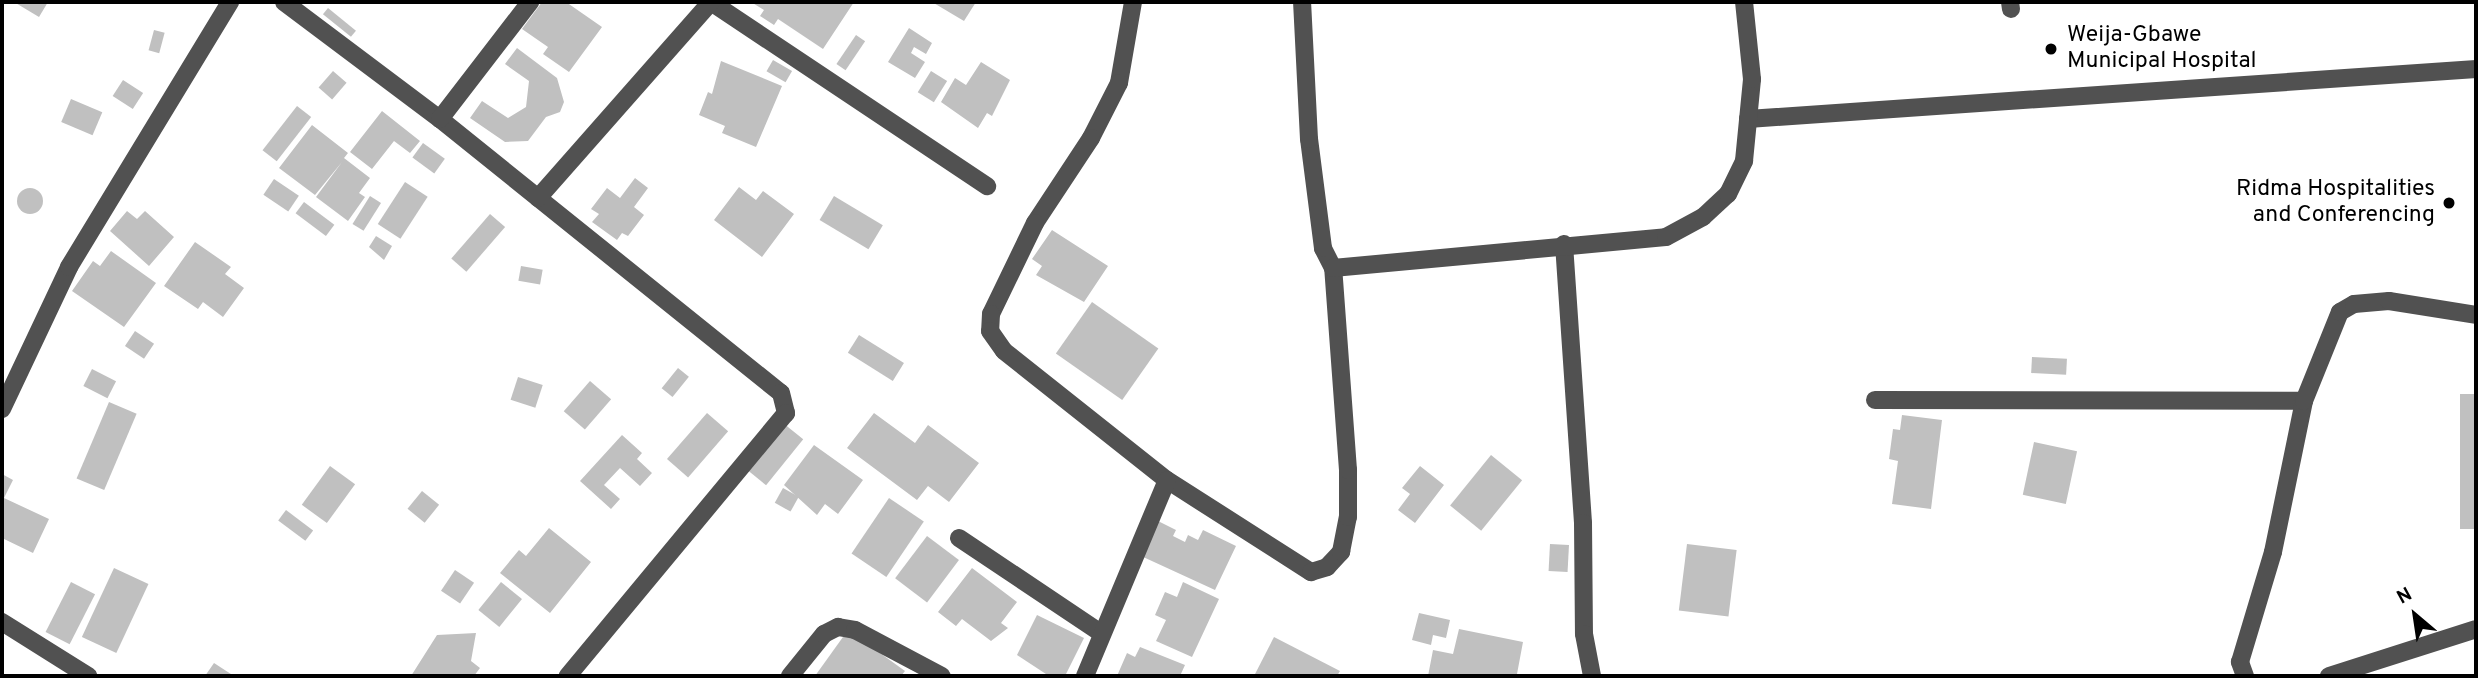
<!DOCTYPE html>
<style>
body{margin:0}
#map{position:relative;width:2478px;height:678px;overflow:hidden;background:#fff;font-family:Overpass,sans-serif}
div>[style]{position:absolute}
.building>*{inset:0;background:#c0c0c0;transform-origin:0 0}
.round{border-radius:50%}
.minor>*{height:18px;margin:-9px;padding:0 9px;transform-origin:9px;border-radius:9px;background:#515151}
.dots>*{width:19px;height:19px;translate:-50% -50%;box-sizing:border-box;border:4px solid #fff;border-radius:50%}
span{translate:-50% -50%;white-space:nowrap;text-align:center;line-height:1.15;-webkit-text-stroke:5px #fff;paint-order:stroke}
.poi-label{font-size:23px;color:#000}
.left{translate:0 -50%;text-align:left}
.right{translate:-100% -50%;text-align:right}
.frame{position:absolute;inset:0;border:4px solid #000;pointer-events:none}
.north{position:absolute;left:2380px;top:580px;width:70px;height:70px;-webkit-text-stroke:5px #fff;paint-order:stroke;rotate:331deg;font-size:19px;font-weight:700;line-height:28px;text-align:center;color:#000}
.north::after{content:'';display:block;margin:auto;width:24px;height:32px;background:#000;clip-path:polygon(50% 0,100% 100%,50% 72%,0 100%)}
</style>
<div id="map">
<div class="building">
<div style="clip-path:polygon(14px 2px,48px 2px,39px 17px)"></div>
<div style="clip-path:polygon(542px 2px,566px 2px,602px 27px,569px 72px,543px 54px,548px 47px,522px 29px)"></div>
<div style="clip-path:polygon(751px 2px,854px 2px,823px 49px,778px 19px,774px 25px,760px 16px,764px 10px)"></div>
<div style="clip-path:polygon(932px 2px,976px 2px,964px 21px)"></div>
<div style="left:328px;top:8px;width:36px;height:8px;rotate:39deg"></div>
<div style="clip-path:polygon(909px 28px,932px 43px,926px 54px,914px 47px,911px 53px,925px 62px,915px 78px,888px 62px)"></div>
<div style="left:154px;top:30px;width:11px;height:21px;rotate:15deg"></div>
<div style="left:856px;top:35px;width:11px;height:35px;rotate:34deg"></div>
<div style="clip-path:polygon(517px 48px,557px 78px,564px 102px,560px 112px,546px 117px,528px 141px,505px 142px,470px 118px,482px 101px,508px 118px,526px 107px,529px 81px,505px 64px)"></div>
<div style="left:773px;top:60px;width:22px;height:13px;rotate:30deg"></div>
<div style="clip-path:polygon(721px 61px,782px 86px,756px 147px,722px 133px,725px 126px,699px 115px,708px 92px,712px 94px)"></div>
<div style="clip-path:polygon(981px 62px,1010px 80px,992px 116px,987px 113px,978px 128px,941px 102px,955px 78px,966px 85px)"></div>
<div style="left:333px;top:71px;width:18px;height:22px;rotate:41deg"></div>
<div style="left:931px;top:71px;width:19px;height:25px;rotate:32deg"></div>
<div style="left:123px;top:80px;width:24px;height:19px;rotate:33deg"></div>
<div style="left:71px;top:99px;width:34px;height:25px;rotate:23deg"></div>
<div style="left:297px;top:106px;width:18px;height:56px;rotate:38deg"></div>
<div style="clip-path:polygon(382px 111px,420px 141px,410px 153px,394px 141px,372px 169px,350px 152px)"></div>
<div style="clip-path:polygon(312px 125px,348px 153px,344px 158px,370px 178px,359px 193px,365px 197px,348px 221px,316px 197px,342px 162px,315px 195px,279px 168px)"></div>
<div style="left:423px;top:143px;width:27px;height:18px;rotate:36deg"></div>
<div style="clip-path:polygon(635px 178px,648px 188px,634px 207px,644px 215px,628px 236px,622px 233px,617px 240px,592px 222px,599px 214px,591px 209px,607px 188px,620px 198px)"></div>
<div style="left:274px;top:179px;width:30px;height:19px;rotate:34deg"></div>
<div style="left:405px;top:182px;width:27px;height:50px;rotate:33deg"></div>
<div style="clip-path:polygon(739px 187px,756px 200px,763px 191px,794px 214px,762px 257px,714px 220px)"></div>
<div class="round" style="left:17px;top:188px;width:26px;height:26px"></div>
<div style="left:370px;top:196px;width:13px;height:33px;rotate:32deg"></div>
<div style="left:834px;top:196px;width:57px;height:28px;rotate:31deg"></div>
<div style="left:304px;top:202px;width:38px;height:14px;rotate:37deg"></div>
<div style="clip-path:polygon(127px 211px,137px 219px,145px 211px,174px 237px,149px 266px,110px 231px)"></div>
<div style="left:490px;top:214px;width:20px;height:59px;rotate:41deg"></div>
<div style="clip-path:polygon(1052px 230px,1108px 266px,1084px 302px,1036px 275px,1042px 266px,1032px 259px)"></div>
<div style="clip-path:polygon(376px 236px,392px 246px,384px 260px,369px 247px)"></div>
<div style="clip-path:polygon(195px 242px,231px 267px,225px 274px,244px 288px,223px 317px,203px 302px,198px 309px,164px 286px)"></div>
<div style="clip-path:polygon(111px 251px,156px 283px,124px 327px,72px 291px,93px 261px,100px 266px)"></div>
<div style="left:521px;top:266px;width:22px;height:15px;rotate:10deg"></div>
<div style="left:1092px;top:302px;width:81px;height:63px;rotate:35deg"></div>
<div style="left:135px;top:331px;width:23px;height:18px;rotate:34deg"></div>
<div style="left:859px;top:335px;width:53px;height:21px;rotate:32deg"></div>
<div style="left:2032px;top:357px;width:35px;height:16px;rotate:3deg"></div>
<div style="left:678px;top:368px;width:14px;height:26px;rotate:39deg"></div>
<div style="left:92px;top:369px;width:27px;height:19px;rotate:27deg"></div>
<div style="left:518px;top:377px;width:26px;height:24px;rotate:18deg"></div>
<div style="left:590px;top:381px;width:28px;height:40px;rotate:41deg"></div>
<div style="left:2460px;top:394px;width:16px;height:135px"></div>
<div style="left:109px;top:402px;width:30px;height:83px;rotate:23deg"></div>
<div style="left:707px;top:413px;width:28px;height:61px;rotate:41deg"></div>
<div style="clip-path:polygon(874px 413px,915px 443px,928px 425px,979px 463px,949px 502px,928px 486px,917px 500px,847px 448px)"></div>
<div style="clip-path:polygon(1902px 415px,1942px 420px,1931px 509px,1892px 504px,1898px 461px,1889px 459px,1893px 429px,1900px 430px)"></div>
<div style="left:783px;top:423px;width:26px;height:59px;rotate:39deg"></div>
<div style="clip-path:polygon(622px 435px,642px 453px,637px 459px,652px 473px,640px 486px,620px 468px,604px 485px,620px 499px,611px 509px,580px 481px)"></div>
<div style="left:2034px;top:442px;width:44px;height:54px;rotate:12deg"></div>
<div style="clip-path:polygon(814px 445px,863px 480px,838px 514px,825px 504px,817px 515px,784px 485px)"></div>
<div style="left:1491px;top:455px;width:40px;height:65px;rotate:39deg"></div>
<div style="left:330px;top:466px;width:31px;height:48px;rotate:36deg"></div>
<div style="clip-path:polygon(1420px 466px,1444px 485px,1415px 523px,1398px 510px,1410px 494px,1402px 488px)"></div>
<div style="clip-path:polygon(2px 474px,13px 480px,4px 498px,49px 519px,33px 553px,2px 538px)"></div>
<div style="left:783px;top:488px;width:18px;height:17px;rotate:29deg"></div>
<div style="left:422px;top:491px;width:22px;height:23px;rotate:39deg"></div>
<div style="left:889px;top:498px;width:42px;height:67px;rotate:34deg"></div>
<div style="left:286px;top:510px;width:34px;height:13px;rotate:37deg"></div>
<div style="clip-path:polygon(1158px 521px,1176px 530px,1173px 536px,1185px 542px,1188px 535px,1198px 540px,1203px 530px,1236px 546px,1215px 590px,1141px 556px)"></div>
<div style="clip-path:polygon(549px 528px,591px 562px,550px 613px,500px 573px,519px 550px,526px 556px)"></div>
<div style="left:927px;top:536px;width:40px;height:53px;rotate:37deg"></div>
<div style="left:1550px;top:544px;width:19px;height:27px;rotate:3deg"></div>
<div style="left:1687px;top:544px;width:50px;height:67px;rotate:7deg"></div>
<div style="left:114px;top:568px;width:38px;height:76px;rotate:25deg"></div>
<div style="clip-path:polygon(972px 568px,1017px 602px,1001px 623px,1008px 628px,991px 641px,962px 619px,956px 626px,938px 612px)"></div>
<div style="left:455px;top:570px;width:23px;height:25px;rotate:34deg"></div>
<div style="left:71px;top:582px;width:27px;height:56px;rotate:27deg"></div>
<div style="left:501px;top:582px;width:27px;height:36px;rotate:39deg"></div>
<div style="clip-path:polygon(1183px 582px,1219px 599px,1192px 657px,1156px 641px,1166px 620px,1155px 615px,1165px 592px,1177px 597px)"></div>
<div style="clip-path:polygon(1419px 613px,1450px 620px,1446px 638px,1433px 635px,1431px 645px,1412px 640px)"></div>
<div style="clip-path:polygon(1037px 615px,1084px 638px,1065px 676px,1049px 676px,1017px 655px)"></div>
<div style="clip-path:polygon(1459px 629px,1523px 642px,1517px 674px,1428px 676px,1433px 650px,1453px 654px)"></div>
<div style="clip-path:polygon(848px 630px,905px 671px,901px 676px,815px 676px)"></div>
<div style="clip-path:polygon(476px 633px,471px 661px,480px 668px,474px 676px,411px 676px,437px 635px)"></div>
<div style="clip-path:polygon(1274px 637px,1340px 671px,1337px 676px,1254px 676px)"></div>
<div style="clip-path:polygon(1140px 647px,1185px 665px,1180px 676px,1117px 676px,1127px 653px,1135px 657px)"></div>
<div style="clip-path:polygon(214px 663px,234px 676px,205px 676px)"></div>
</div>
<div class="minor">
<div style="left:284px;top:2px;width:195px;rotate:36.9deg"></div>
<div style="left:440px;top:119px;width:437px;rotate:38.8deg"></div>
<div style="left:781px;top:393px;width:21px;rotate:76deg"></div>
<div style="left:786px;top:413px;width:342px;rotate:129.7deg"></div>
<div style="left:711px;top:2px;width:332px;rotate:33.7deg"></div>
<div style="left:1133px;top:2px;width:82px;rotate:99.8deg"></div>
<div style="left:1119px;top:83px;width:62px;rotate:117deg"></div>
<div style="left:1091px;top:138px;width:102px;rotate:123.4deg"></div>
<div style="left:1035px;top:223px;width:101px;rotate:115.8deg"></div>
<div style="left:991px;top:314px;width:17px;rotate:93deg"></div>
<div style="left:990px;top:331px;width:24px;rotate:55deg"></div>
<div style="left:1004px;top:351px;width:208px;rotate:38.4deg"></div>
<div style="left:1167px;top:480px;width:171px;rotate:32.6deg"></div>
<div style="left:1311px;top:572px;width:17px;rotate:-17deg"></div>
<div style="left:1327px;top:567px;width:21px;rotate:-47deg"></div>
<div style="left:1341px;top:552px;width:36px;rotate:-79deg"></div>
<div style="left:1348px;top:517px;width:47px;rotate:-90deg"></div>
<div style="left:1348px;top:470px;width:203px;rotate:-94.2deg"></div>
<div style="left:1333px;top:268px;width:22px;rotate:-117deg"></div>
<div style="left:1323px;top:248px;width:110px;rotate:-97.3deg"></div>
<div style="left:1309px;top:139px;width:137px;rotate:-92.9deg"></div>
<div style="left:2010px;top:2px;width:7px;rotate:82deg"></div>
<div style="left:440px;top:119px;width:148px;rotate:-52.4deg"></div>
<div style="left:1748px;top:119px;width:730px;rotate:-3.93deg"></div>
<div style="left:538px;top:198px;width:261px;rotate:-48.6deg"></div>
<div style="left:1564px;top:244px;width:280px;rotate:86.1deg"></div>
<div style="left:1583px;top:523px;width:111px;rotate:89.5deg"></div>
<div style="left:1584px;top:634px;width:43px;rotate:79.2deg"></div>
<div style="left:1333px;top:268px;width:334px;rotate:-5.3deg"></div>
<div style="left:1666px;top:237px;width:42px;rotate:-28.4deg"></div>
<div style="left:1703px;top:217px;width:34px;rotate:-43deg"></div>
<div style="left:1728px;top:194px;width:37px;rotate:-64deg"></div>
<div style="left:1744px;top:161px;width:82px;rotate:-84.4deg"></div>
<div style="left:1752px;top:79px;width:77px;rotate:-95.9deg"></div>
<div style="left:1875px;top:400px;width:429px;rotate:0.1deg"></div>
<div style="left:2px;top:409px;width:157px;rotate:-64.7deg"></div>
<div style="left:69px;top:267px;width:310px;rotate:-58.7deg"></div>
<div style="left:959px;top:538px;width:171px;rotate:33.8deg"></div>
<div style="left:2px;top:622px;width:102px;rotate:32.1deg"></div>
<div style="left:790px;top:676px;width:54px;rotate:-51deg"></div>
<div style="left:824px;top:634px;width:16px;rotate:-27deg"></div>
<div style="left:838px;top:627px;width:17px;rotate:10deg"></div>
<div style="left:855px;top:630px;width:98px;rotate:27.9deg"></div>
<div style="left:1085px;top:676px;width:212px;rotate:-67.3deg"></div>
<div style="left:2245px;top:676px;width:15px;rotate:-110deg"></div>
<div style="left:2240px;top:662px;width:115px;rotate:-73.3deg"></div>
<div style="left:2273px;top:552px;width:154px;rotate:-78.4deg"></div>
<div style="left:2304px;top:401px;width:96px;rotate:-68deg"></div>
<div style="left:2340px;top:312px;width:16px;rotate:-30deg"></div>
<div style="left:2354px;top:304px;width:35px;rotate:-5deg"></div>
<div style="left:2389px;top:301px;width:88px;rotate:9.1deg"></div>
<div style="left:2329px;top:676px;width:154px;rotate:-17.7deg"></div>
</div>
<div class="dots">
<div style="left:2051px;top:49px;background:#000"></div>
<div style="left:2449px;top:203px;background:#000"></div>
</div>
<div class="poi-label">
<span class="left" style="left:2067px;top:49px">Weija-Gbawe<br>Municipal Hospital</span>
<span class="right" style="left:2435px;top:203px">Ridma Hospitalities<br>and Conferencing</span>
</div>
<div class="frame"></div>
<div class="north">N</div>
</div>
